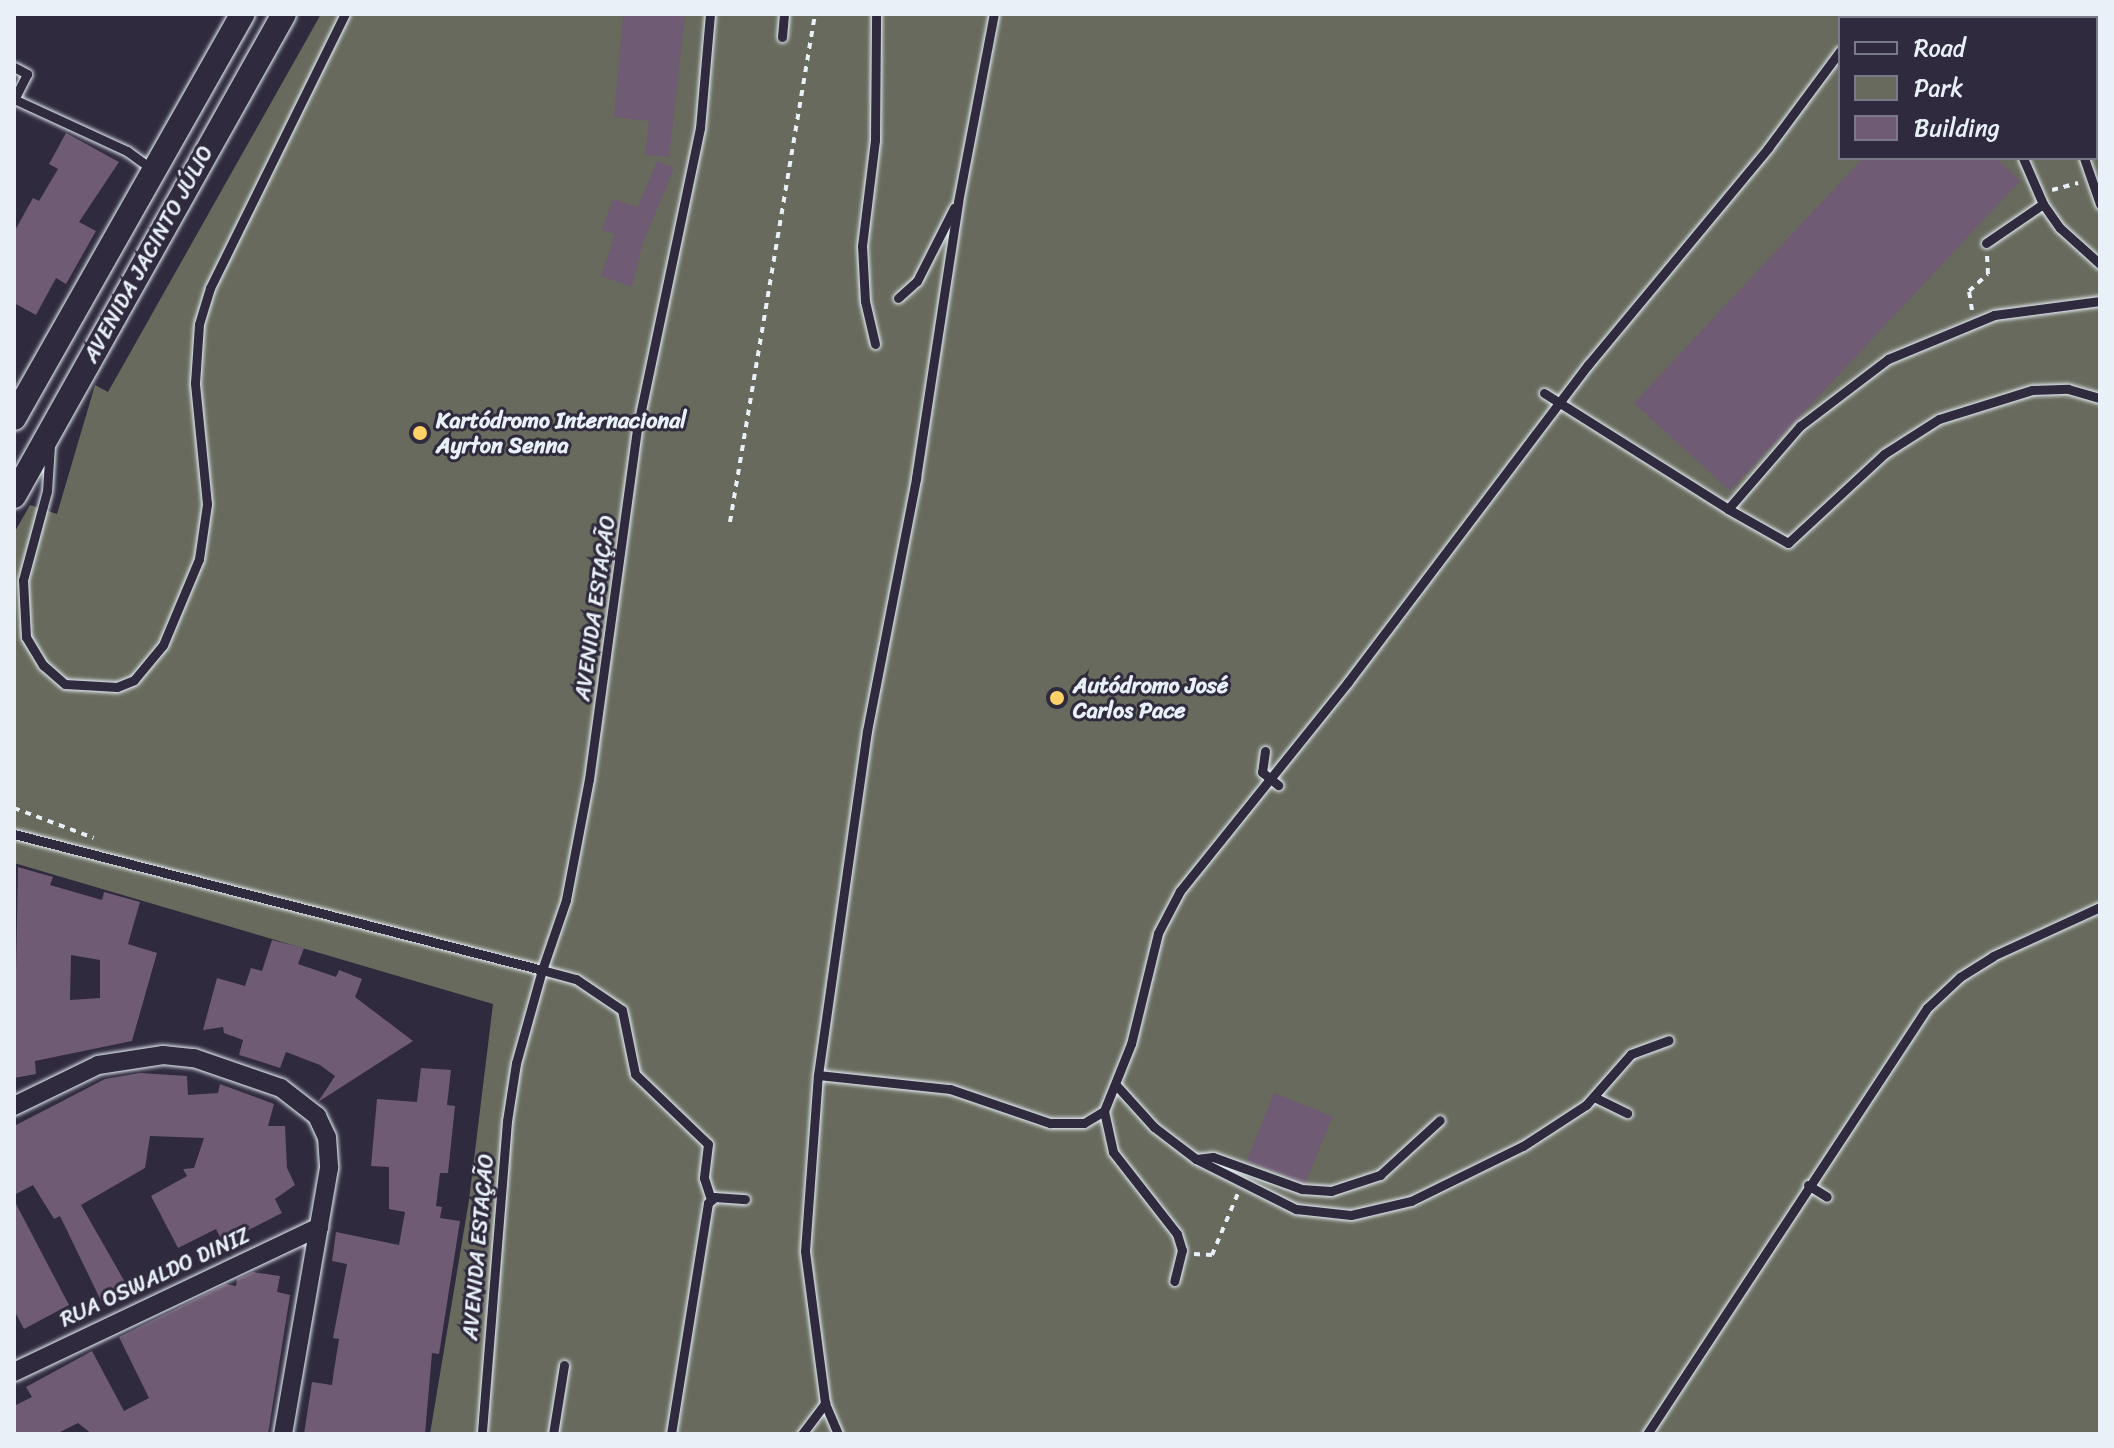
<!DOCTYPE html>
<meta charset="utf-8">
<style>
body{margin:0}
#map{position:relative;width:2114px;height:1448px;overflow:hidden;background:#2f2a3d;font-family:Sriracha,sans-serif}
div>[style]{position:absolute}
.green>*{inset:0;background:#676a5c}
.building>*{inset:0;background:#6f5b73;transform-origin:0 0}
.path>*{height:4px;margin-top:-2px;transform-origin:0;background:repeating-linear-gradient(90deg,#e8f1f8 0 6px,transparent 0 12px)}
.roads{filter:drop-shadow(0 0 2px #e8f1f8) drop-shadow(0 0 2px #e8f1f8)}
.service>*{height:9px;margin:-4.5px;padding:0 4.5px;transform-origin:4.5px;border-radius:4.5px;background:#2f2a3d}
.minor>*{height:18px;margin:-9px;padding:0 9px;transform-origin:9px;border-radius:9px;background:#2f2a3d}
.tertiary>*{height:24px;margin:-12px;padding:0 12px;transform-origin:12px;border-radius:12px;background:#2f2a3d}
.dots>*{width:22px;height:22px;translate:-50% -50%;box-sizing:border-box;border:4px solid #2f2a3d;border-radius:50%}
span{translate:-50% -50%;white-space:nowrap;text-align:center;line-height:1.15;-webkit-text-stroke:6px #2f2a3d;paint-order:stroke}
.street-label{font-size:22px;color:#e8f1f8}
.poi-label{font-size:22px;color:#e8f1f8;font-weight:700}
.left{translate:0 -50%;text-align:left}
.frame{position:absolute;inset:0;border:16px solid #e8f1f8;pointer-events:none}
.legend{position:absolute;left:1838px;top:16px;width:260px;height:144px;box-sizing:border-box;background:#2f2a3d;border:2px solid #797a88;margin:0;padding:10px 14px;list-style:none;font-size:24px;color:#e8f1f8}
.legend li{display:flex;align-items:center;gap:16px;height:40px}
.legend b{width:40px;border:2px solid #797a88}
</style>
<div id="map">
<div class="green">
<div style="clip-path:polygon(evenodd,321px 14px,2100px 14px,2100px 1434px,430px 1434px,469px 1200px,493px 1004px,14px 863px,14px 533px,30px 505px,57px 514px,95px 385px,108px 392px,321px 14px,1840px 18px,2096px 18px,2096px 158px,1840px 158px,1840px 18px)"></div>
</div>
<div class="building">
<div style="clip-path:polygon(623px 14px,685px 14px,669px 157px,645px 155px,649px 121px,614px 117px)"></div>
<div style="clip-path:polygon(66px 133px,119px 162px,79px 222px,96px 231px,66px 284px,56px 278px,36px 315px,14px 303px,14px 232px,33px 198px,39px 201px,58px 169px,49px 164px)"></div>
<div style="clip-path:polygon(1863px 158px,1996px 158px,2020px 181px,1730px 491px,1634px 403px)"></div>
<div style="clip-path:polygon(657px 161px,674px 168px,643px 243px,632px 287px,601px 276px,615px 234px,602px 230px,613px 199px,638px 207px)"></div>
<div style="clip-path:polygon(evenodd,18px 867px,53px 877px,50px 885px,102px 900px,104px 892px,140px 902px,128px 944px,157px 953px,132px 1041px,35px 1061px,36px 1074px,14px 1078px,18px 867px,71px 955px,100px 960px,100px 998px,70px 1000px,71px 955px)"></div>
<div style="clip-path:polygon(272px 940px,304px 948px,298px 964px,336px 977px,339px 970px,362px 979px,355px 997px,413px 1041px,318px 1102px,335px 1076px,320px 1065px,286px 1052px,280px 1068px,249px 1058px,239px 1055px,243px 1040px,224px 1033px,223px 1027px,203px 1030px,217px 978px,245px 986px,251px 968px,262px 971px)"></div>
<div style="clip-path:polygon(421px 1068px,451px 1070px,447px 1105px,455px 1106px,448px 1173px,440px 1173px,436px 1206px,442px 1207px,440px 1218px,460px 1221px,439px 1354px,432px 1353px,425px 1434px,304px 1434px,312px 1382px,332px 1385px,334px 1370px,339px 1339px,333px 1338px,347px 1264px,332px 1261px,336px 1232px,399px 1245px,405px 1212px,389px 1209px,389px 1167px,371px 1166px,377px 1099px,417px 1102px)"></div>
<div style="clip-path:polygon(140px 1073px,187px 1076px,188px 1095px,218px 1093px,220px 1084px,274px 1104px,268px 1126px,285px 1126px,287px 1168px,295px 1185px,275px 1199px,282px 1213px,223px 1243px,216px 1229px,178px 1248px,151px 1196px,187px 1176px,183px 1169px,194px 1168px,204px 1138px,150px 1136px,145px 1168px,81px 1205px,130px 1291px,103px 1305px,60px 1216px,54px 1219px,33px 1185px,14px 1195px,14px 1126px,105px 1079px)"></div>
<div style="left:1274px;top:1093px;width:63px;height:73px;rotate:22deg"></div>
<div style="clip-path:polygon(14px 1200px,69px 1305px,24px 1329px,14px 1310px)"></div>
<div style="clip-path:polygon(253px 1272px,280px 1276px,277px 1292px,290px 1295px,268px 1434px,92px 1434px,78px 1423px,56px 1434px,14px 1434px,14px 1406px,32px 1397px,26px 1387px,92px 1351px,124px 1411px,149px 1398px,119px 1337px,226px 1284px,236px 1286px,237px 1279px)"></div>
</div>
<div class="path">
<div style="left:1924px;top:18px;width:6px;rotate:-39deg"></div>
<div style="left:1944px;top:18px;width:6px;rotate:-39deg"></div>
<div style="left:1965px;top:18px;width:6px;rotate:-45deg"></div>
<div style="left:2010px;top:18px;width:6px;rotate:-39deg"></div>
<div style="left:2052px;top:190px;width:27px;rotate:-15deg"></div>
<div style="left:1972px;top:310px;width:19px;rotate:-99deg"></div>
<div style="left:1969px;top:291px;width:25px;rotate:-42deg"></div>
<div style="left:1988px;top:274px;width:19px;rotate:-93deg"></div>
<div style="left:730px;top:522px;width:515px;rotate:-80.5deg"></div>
<div style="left:14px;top:808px;width:85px;rotate:20.6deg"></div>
<div style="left:1194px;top:1254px;width:18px;rotate:3deg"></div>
<div style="left:1212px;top:1255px;width:67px;rotate:-67.2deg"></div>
</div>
<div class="roads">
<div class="service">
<div style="left:710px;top:14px;width:114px;rotate:95deg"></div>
<div style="left:700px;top:128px;width:308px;rotate:101.8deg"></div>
<div style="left:637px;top:429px;width:353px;rotate:97.8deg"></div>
<div style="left:589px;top:779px;width:123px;rotate:100.8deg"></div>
<div style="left:566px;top:900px;width:74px;rotate:108.9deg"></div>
<div style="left:542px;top:970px;width:35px;rotate:15deg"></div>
<div style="left:576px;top:979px;width:55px;rotate:34deg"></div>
<div style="left:622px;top:1010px;width:65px;rotate:78.5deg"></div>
<div style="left:635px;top:1074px;width:101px;rotate:43.8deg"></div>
<div style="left:708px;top:1144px;width:34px;rotate:97deg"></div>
<div style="left:704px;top:1178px;width:22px;rotate:72deg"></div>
<div style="left:2076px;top:14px;width:4px;rotate:90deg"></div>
<div style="left:1860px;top:18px;width:4px;rotate:-63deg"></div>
<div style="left:2047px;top:18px;width:8px;rotate:-30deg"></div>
<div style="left:782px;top:37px;width:23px;rotate:-85deg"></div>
<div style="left:14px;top:67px;width:15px;rotate:28deg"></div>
<div style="left:27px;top:74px;width:28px;rotate:117deg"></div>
<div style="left:14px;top:99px;width:124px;rotate:24.7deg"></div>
<div style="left:127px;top:151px;width:32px;rotate:36deg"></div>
<div style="left:2023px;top:158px;width:50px;rotate:66.5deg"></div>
<div style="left:2043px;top:204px;width:29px;rotate:55deg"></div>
<div style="left:2060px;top:228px;width:54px;rotate:42deg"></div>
<div style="left:2084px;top:158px;width:49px;rotate:70.8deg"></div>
<div style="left:1986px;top:243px;width:69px;rotate:-34.4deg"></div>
<div style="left:898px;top:298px;width:25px;rotate:-42deg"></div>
<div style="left:917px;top:281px;width:82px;rotate:-63.1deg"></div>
<div style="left:875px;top:344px;width:44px;rotate:-103.1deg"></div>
<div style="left:865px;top:301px;width:55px;rotate:-93.1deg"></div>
<div style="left:862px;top:246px;width:107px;rotate:-83deg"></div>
<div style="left:875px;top:140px;width:126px;rotate:-89.5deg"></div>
<div style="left:1544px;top:393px;width:218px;rotate:32.2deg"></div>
<div style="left:1728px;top:509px;width:110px;rotate:-49.1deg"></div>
<div style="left:1800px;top:426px;width:111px;rotate:-37.3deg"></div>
<div style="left:1888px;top:359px;width:115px;rotate:-22.5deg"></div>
<div style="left:1994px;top:315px;width:107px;rotate:-7.5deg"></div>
<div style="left:50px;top:445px;width:46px;rotate:93.7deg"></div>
<div style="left:47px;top:491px;width:92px;rotate:105.1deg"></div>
<div style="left:23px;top:580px;width:57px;rotate:87deg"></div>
<div style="left:26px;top:637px;width:33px;rotate:59deg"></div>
<div style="left:43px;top:665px;width:29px;rotate:41deg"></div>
<div style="left:65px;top:684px;width:52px;rotate:3.3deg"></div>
<div style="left:117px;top:687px;width:18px;rotate:-22deg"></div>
<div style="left:134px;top:680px;width:45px;rotate:-50.4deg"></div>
<div style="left:163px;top:645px;width:93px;rotate:-67.3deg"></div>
<div style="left:199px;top:559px;width:56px;rotate:-81.7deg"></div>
<div style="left:207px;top:504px;width:122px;rotate:-95.7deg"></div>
<div style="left:195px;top:383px;width:59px;rotate:-86.1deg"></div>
<div style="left:199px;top:324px;width:38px;rotate:-73deg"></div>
<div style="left:210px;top:288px;width:305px;rotate:-63.8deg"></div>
<div style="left:1728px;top:509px;width:69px;rotate:29.5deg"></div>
<div style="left:1788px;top:543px;width:131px;rotate:-42.8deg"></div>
<div style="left:1884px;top:454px;width:65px;rotate:-32.5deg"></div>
<div style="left:1939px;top:419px;width:97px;rotate:-17.3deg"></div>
<div style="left:2032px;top:390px;width:36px;rotate:-2deg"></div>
<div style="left:2068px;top:389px;width:33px;rotate:16deg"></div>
<div style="left:1265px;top:751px;width:21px;rotate:98deg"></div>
<div style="left:1262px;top:772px;width:21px;rotate:39deg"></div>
<div style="left:14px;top:834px;width:545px;rotate:14.44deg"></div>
<div style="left:542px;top:970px;width:97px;rotate:105.6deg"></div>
<div style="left:516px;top:1063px;width:59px;rotate:98.8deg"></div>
<div style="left:507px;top:1121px;width:314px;rotate:94.6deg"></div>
<div style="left:818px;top:1075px;width:347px;rotate:-81.9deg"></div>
<div style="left:867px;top:731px;width:258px;rotate:-79deg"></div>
<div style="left:916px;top:478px;width:279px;rotate:-81.3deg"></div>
<div style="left:958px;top:202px;width:191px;rotate:-79.2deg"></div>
<div style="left:1116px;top:1085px;width:57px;rotate:47.9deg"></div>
<div style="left:1154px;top:1127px;width:53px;rotate:37.3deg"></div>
<div style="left:1196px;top:1159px;width:112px;rotate:26.6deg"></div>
<div style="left:1296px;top:1209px;width:55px;rotate:6.2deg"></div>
<div style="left:1351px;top:1215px;width:62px;rotate:-13.1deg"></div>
<div style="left:1411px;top:1201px;width:125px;rotate:-26.2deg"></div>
<div style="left:1523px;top:1146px;width:75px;rotate:-33.1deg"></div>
<div style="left:1586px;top:1105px;width:68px;rotate:-48.6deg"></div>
<div style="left:1631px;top:1054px;width:40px;rotate:-20.2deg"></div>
<div style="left:1594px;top:1097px;width:37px;rotate:26deg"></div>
<div style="left:1104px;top:1111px;width:42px;rotate:77.6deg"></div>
<div style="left:1113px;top:1152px;width:104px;rotate:52deg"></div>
<div style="left:1177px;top:1234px;width:17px;rotate:73deg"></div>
<div style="left:1182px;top:1250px;width:32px;rotate:104deg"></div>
<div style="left:1196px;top:1159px;width:17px;rotate:-7deg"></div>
<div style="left:1213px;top:1157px;width:95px;rotate:19.8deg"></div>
<div style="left:1302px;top:1189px;width:29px;rotate:4deg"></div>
<div style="left:1331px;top:1191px;width:52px;rotate:-18.1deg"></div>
<div style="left:1380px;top:1175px;width:81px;rotate:-42.5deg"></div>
<div style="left:1808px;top:1185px;width:22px;rotate:32deg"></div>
<div style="left:553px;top:1434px;width:70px;rotate:-80.9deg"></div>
<div style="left:671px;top:1434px;width:234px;rotate:-80.9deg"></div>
<div style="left:708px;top:1203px;width:9px;rotate:-41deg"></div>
<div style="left:715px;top:1197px;width:30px;rotate:4deg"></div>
<div style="left:802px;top:1434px;width:39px;rotate:-53deg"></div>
<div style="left:838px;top:1434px;width:34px;rotate:-113deg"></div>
<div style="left:825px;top:1403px;width:153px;rotate:-97.5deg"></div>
<div style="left:805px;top:1251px;width:176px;rotate:-85.8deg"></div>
<div style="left:818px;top:1075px;width:133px;rotate:6.1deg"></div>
<div style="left:950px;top:1089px;width:106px;rotate:18.8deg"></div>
<div style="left:1050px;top:1123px;width:34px"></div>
<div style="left:1084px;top:1123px;width:23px;rotate:-31deg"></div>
<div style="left:1104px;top:1111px;width:72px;rotate:-68.1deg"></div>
<div style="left:1131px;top:1044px;width:114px;rotate:-76.3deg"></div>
<div style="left:1158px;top:933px;width:47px;rotate:-62.4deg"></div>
<div style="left:1180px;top:891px;width:268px;rotate:-51.2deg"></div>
<div style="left:1348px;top:682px;width:398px;rotate:-52.9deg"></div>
<div style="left:1588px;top:365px;width:282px;rotate:-50.3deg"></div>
<div style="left:1768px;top:148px;width:121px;rotate:-53.4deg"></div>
<div style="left:1647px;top:1434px;width:510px;rotate:-56.68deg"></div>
<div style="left:1927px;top:1008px;width:45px;rotate:-43.2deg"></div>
<div style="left:1960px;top:977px;width:39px;rotate:-32deg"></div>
<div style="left:1993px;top:956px;width:118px;rotate:-24.6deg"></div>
</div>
<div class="minor">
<div style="left:14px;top:1106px;width:93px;rotate:-26deg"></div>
<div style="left:98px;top:1065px;width:66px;rotate:-8.7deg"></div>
<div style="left:163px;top:1055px;width:31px;rotate:6deg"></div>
<div style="left:194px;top:1058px;width:92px;rotate:19deg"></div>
<div style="left:281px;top:1088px;width:46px;rotate:37.9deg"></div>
<div style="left:317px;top:1116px;width:23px;rotate:65deg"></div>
<div style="left:327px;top:1137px;width:31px;rotate:86deg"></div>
<div style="left:329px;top:1168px;width:270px;rotate:99.8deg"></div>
<div style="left:14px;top:1372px;width:338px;rotate:-25.4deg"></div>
</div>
<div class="tertiary">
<div style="left:14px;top:418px;width:464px;rotate:-60.5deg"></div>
<div style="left:14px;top:496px;width:552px;rotate:-60.74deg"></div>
</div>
</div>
<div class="dots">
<div style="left:420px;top:433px;background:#ffd166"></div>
<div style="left:1057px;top:698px;background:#ffd166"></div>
</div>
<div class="street-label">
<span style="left:148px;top:254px;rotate:-61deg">AVENIDA JACINTO JÚLIO</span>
<span style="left:595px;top:608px;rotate:-82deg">AVENIDA ESTAÇÃO</span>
<span style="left:478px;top:1247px;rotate:-85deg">AVENIDA ESTAÇÃO</span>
<span style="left:155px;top:1277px;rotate:-25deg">RUA OSWALDO DINIZ</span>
</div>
<div class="poi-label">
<span class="left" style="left:436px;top:433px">Kartódromo Internacional<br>Ayrton Senna</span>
<span class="left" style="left:1073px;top:698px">Autódromo José<br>Carlos Pace</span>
</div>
<div class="frame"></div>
<ul class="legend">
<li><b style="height:10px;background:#2f2a3d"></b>Road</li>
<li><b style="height:22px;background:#676a5c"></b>Park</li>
<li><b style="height:22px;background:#6f5b73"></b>Building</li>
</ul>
</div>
